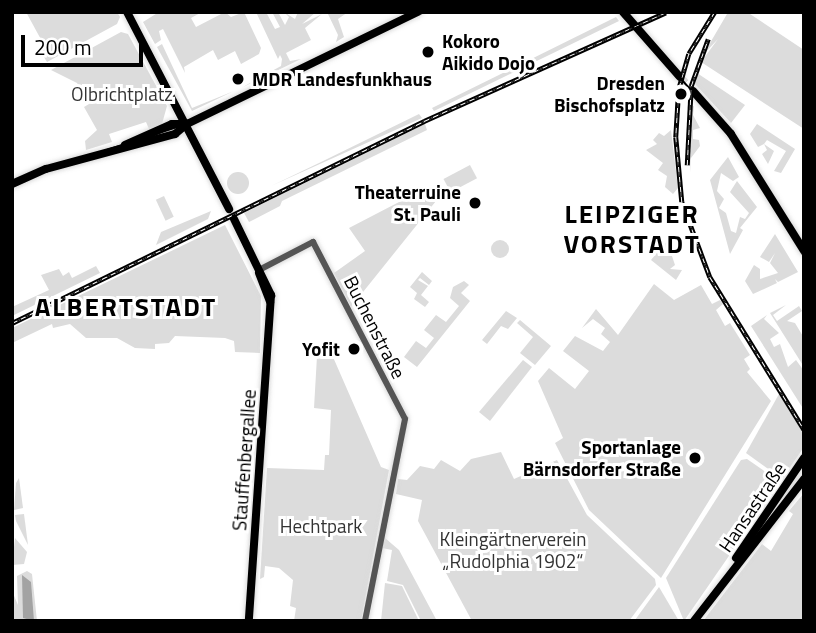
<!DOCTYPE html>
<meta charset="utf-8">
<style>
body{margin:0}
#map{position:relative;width:816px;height:633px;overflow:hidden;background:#fff;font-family:"Titillium Web",sans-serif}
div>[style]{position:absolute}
.green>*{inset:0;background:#dcdcdc;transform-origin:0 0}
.round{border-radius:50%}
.water>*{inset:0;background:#a3a3a3}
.major-tunnel>*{height:8px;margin-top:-4px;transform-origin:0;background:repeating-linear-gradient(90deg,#d9d9d9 0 8px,transparent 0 12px)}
.roads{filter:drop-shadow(0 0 2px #dbdbdb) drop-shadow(0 0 2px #dbdbdb)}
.minor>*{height:6px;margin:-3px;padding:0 3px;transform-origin:3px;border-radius:3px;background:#555}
.major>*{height:8px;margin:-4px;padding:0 4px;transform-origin:4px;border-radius:4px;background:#000}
.tram>*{height:2px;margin:-1px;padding:0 1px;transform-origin:1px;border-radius:1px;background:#000}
.rail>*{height:4.5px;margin-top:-2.25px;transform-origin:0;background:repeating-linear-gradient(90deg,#fff 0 5px,#000 0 10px);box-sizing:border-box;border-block:2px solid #000}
.dots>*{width:19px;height:19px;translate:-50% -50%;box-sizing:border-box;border:4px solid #fff;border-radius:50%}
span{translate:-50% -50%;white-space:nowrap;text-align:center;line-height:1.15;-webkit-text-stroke:6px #fff;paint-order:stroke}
.poi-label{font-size:19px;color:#000;font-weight:700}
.left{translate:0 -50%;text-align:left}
.right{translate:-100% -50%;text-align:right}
.park-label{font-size:19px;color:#333}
.street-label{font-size:19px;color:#000}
.district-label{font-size:26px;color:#000;font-weight:700;letter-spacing:2px}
.frame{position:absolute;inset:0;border:14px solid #000;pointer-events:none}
.scale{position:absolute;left:21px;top:35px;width:122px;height:32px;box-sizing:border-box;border:4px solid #000;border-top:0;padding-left:9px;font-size:21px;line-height:24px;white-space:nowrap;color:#000;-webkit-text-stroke:5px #fff;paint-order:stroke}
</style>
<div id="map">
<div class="green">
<div style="clip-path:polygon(26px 12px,117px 12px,120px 17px,117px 24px,47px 62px,39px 49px,44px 45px)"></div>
<div style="clip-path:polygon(159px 12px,202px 12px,191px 18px,196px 27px,225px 12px,231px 17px,244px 12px,261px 48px,259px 54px,241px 64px,235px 51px,218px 60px,213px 50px,184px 67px,185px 73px,163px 29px,159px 31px,161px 40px,155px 44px,143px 22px)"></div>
<div style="clip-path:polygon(256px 12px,266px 12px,275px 29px,280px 27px,272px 12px,278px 12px,285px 25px,289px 17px,284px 12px,295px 19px,298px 12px,316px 12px,302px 24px,322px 14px,305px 28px,311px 40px,286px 53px,290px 61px,301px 59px,241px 88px,281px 66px,282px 59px,280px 55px,278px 59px)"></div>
<div style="clip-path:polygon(327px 12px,348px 12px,338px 19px,344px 37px,336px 42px,338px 35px)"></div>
<div style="clip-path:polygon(740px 12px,747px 12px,804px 50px,804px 129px,701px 62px,718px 39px,703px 55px,727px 14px)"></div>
<div style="clip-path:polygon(616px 17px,619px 21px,434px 111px,432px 108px)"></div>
<div style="clip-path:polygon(121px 32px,128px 34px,167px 106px,162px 124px,149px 129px,146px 122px,109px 134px,112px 142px,86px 150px,85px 141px,97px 130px,84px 107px,89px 104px,77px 83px,51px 70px)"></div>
<div style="clip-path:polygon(162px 44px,192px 108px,234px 91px,192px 111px,157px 47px)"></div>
<div style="clip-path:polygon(697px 73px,745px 105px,731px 123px,695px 84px)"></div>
<div style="clip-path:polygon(694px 106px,693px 115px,700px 128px,693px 130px,693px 139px,699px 140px,700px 146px,691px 158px,690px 173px,691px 107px)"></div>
<div style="clip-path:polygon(419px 114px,422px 118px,271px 186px,319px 163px)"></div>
<div style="clip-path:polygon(425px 124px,427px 130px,282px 201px,280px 206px,249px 222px,244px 213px)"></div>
<div style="clip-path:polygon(757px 124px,795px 149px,781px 173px,774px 171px,786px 151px,767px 140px,764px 144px,774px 151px,768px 164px,762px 154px,767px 150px,764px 144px,758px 147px,750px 134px)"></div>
<div style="clip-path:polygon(671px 130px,678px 188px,673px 194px,665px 187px,667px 176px,658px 170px,663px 163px,646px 150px,657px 144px,653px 140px,659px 133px,664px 136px)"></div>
<div style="clip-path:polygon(728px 157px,739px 177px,733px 181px,721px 173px,717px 191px,724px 199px,719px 208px,726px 213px,731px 231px,736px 233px,740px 217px,745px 219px,749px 213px,730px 192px,737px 181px,757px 207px,740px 228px,743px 230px,730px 254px,710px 180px)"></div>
<div style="left:470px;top:165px;width:15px;height:30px;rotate:62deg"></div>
<div class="round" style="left:227px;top:172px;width:22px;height:22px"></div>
<div style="clip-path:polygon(426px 188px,436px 191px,436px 201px,351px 307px,334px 273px,365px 251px,349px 228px)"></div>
<div style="left:164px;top:196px;width:23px;height:9px;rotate:65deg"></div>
<div style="clip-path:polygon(211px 211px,208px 219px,156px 245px,161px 232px)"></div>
<div style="clip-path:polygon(225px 225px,261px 296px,260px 353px,235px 352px,234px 341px,225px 338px,175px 336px,169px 343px,155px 344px,155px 349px,135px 348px,117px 338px,86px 338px,70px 324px,53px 328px,52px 324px,12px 343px,12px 328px)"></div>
<div style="clip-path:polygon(775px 234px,798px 272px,778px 282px,775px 279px,777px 283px,753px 294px,745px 281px,754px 265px,760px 269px,760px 279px,778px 273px,770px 263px,775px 253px,769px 262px,760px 257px)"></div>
<div class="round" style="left:491px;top:240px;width:18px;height:18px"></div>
<div style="clip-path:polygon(667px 241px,675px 265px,670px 269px,682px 270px,676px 280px,651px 260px)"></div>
<div style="clip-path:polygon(96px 266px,100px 273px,12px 316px,12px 307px,49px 290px,41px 275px,59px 269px,63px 276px,69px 272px,72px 278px)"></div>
<div style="clip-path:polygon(422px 272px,432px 281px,429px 285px,420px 278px,418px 280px,428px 286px,421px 295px,429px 302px,425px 307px,414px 299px,417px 293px,410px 287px)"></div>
<div style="clip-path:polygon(464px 281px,469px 285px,461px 293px,470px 301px,417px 367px,404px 357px,416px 341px,426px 348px,434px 338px,424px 330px,436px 315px,446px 322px,459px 306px,450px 298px,453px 287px)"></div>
<div style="clip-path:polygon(654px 284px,674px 300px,701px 285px,712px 304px,720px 300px,723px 304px,716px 310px,725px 326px,730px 323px,750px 355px,744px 359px,750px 369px,747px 372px,771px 401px,661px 578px,589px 510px,555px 443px,563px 438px,538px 381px,549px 368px,575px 389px,589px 371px,563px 351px,575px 336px,603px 351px,610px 342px,601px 334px,605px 328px,593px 319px,582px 328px,596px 309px,618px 335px)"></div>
<div style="clip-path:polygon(786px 305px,773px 315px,777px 321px,799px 306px,802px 311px,787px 321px,795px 323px,804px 338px,804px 367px,770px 313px)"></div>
<div style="clip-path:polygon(506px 311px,517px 318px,508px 329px,501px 326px,487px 344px,482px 340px)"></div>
<div style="clip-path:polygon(767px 315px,764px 319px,779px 333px,770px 339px,774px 347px,780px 344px,788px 367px,796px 360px,804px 371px,804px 410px,751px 326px)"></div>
<div style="clip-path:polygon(520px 320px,551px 346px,535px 365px,520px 353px,533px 337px,517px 323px)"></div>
<div style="clip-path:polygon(317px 356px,333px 357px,381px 467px,389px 470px,361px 621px,294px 621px,296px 608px,290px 606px,293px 580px,279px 568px,265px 566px,264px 577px,260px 579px,267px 468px,324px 470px,325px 455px,329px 455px,331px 410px,314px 408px)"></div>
<div style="clip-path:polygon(523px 360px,532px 367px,490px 421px,479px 412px)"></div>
<div style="clip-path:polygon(779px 394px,804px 434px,804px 447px,782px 479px,746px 453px)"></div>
<div style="clip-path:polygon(501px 452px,514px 479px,557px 460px,587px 515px,655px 579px,656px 585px,629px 621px,472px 621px,418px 521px,422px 500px,396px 494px,398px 479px,407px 480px,420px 466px,434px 469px,441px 460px,460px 471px,471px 459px)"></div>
<div style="clip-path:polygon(747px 459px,780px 482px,684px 621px,666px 578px,741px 460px)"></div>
<div style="clip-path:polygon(19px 478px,23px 508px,14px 510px,16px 483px)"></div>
<div style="clip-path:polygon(804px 493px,804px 621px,703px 621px,762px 544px,771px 551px,793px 514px,789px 511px)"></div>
<div style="clip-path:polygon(24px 514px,28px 545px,16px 521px,15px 515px)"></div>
<div style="clip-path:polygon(15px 538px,27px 552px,24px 564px,12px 565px)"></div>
<div style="clip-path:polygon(385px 538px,399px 550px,437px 621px,421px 621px,403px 585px,387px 581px,392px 550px,382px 548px)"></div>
<div style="clip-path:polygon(27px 571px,32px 574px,37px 621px,12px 621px,12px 591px,18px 605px,17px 576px)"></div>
<div style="clip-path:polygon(385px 583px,402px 586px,419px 621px,381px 621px)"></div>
<div style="clip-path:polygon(659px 587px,679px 621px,635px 621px,635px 620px)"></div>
</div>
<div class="water">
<div style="clip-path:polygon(22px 575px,31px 582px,34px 621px,23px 618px)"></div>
</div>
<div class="major-tunnel">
<div style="left:680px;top:77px;width:19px;rotate:47deg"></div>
</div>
<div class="roads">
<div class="minor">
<div style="left:259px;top:270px;width:61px;rotate:-27.4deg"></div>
<div style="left:313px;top:242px;width:199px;rotate:62.5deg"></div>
<div style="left:405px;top:419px;width:206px;rotate:101.2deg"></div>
</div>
<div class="major">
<div style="left:127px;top:12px;width:222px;rotate:62.6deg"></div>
<div style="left:623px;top:12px;width:86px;rotate:48.8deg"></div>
<div style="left:693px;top:91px;width:57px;rotate:48.5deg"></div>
<div style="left:731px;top:134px;width:138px;rotate:58deg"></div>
<div style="left:125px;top:145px;width:51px;rotate:-24.1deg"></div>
<div style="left:172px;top:124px;width:15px"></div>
<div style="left:12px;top:184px;width:37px;rotate:-24deg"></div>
<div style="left:46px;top:169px;width:134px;rotate:-15.2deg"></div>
<div style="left:175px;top:134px;width:16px;rotate:-40deg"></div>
<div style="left:187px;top:124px;width:257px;rotate:-25.9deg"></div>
<div style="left:234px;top:219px;width:85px;rotate:64deg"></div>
<div style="left:271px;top:295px;width:327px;rotate:93.9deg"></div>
<div style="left:259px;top:273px;width:31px;rotate:69deg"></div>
<div style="left:736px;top:558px;width:121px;rotate:-55.8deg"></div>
<div style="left:694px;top:621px;width:180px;rotate:-52.2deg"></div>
</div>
</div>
<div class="tram">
<div style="left:622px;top:12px;width:157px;rotate:48.6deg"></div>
<div style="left:726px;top:130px;width:146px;rotate:57.6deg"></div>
<div style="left:12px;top:187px;width:26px;rotate:-31deg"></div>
<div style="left:34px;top:174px;width:173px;rotate:-18.2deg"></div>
<div style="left:198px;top:120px;width:247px;rotate:-25.9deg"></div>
</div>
<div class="rail">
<div style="left:715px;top:12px;width:49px;rotate:121.8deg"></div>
<div style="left:689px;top:54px;width:35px;rotate:106deg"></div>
<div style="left:679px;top:88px;width:49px;rotate:93.5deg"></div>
<div style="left:676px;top:137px;width:65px;rotate:84.7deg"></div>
<div style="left:682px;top:202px;width:80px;rotate:69.5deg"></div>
<div style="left:710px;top:277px;width:179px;rotate:58.3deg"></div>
<div style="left:687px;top:165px;width:79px;rotate:-87.1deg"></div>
<div style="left:691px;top:86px;width:50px;rotate:-70.1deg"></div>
<div style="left:12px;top:323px;width:459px;rotate:-26.1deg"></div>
<div style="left:424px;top:121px;width:265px;rotate:-24.2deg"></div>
</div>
<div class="dots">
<div style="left:428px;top:52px;background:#000"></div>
<div style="left:238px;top:79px;background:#000"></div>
<div style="left:681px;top:94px;background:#000"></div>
<div style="left:475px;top:203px;background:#000"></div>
<div style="left:354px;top:349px;background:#000"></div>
<div style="left:695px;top:458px;background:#000"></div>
</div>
<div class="poi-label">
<span class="left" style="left:442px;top:52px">Kokoro<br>Aikido Dojo</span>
<span class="left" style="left:252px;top:79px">MDR Landesfunkhaus</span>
<span class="right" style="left:665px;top:94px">Dresden<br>Bischofsplatz</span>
<span class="right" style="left:461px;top:203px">Theaterruine<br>St. Pauli</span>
<span class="right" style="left:340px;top:349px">Yofit</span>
<span class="right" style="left:681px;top:458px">Sportanlage<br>Bärnsdorfer Straße</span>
</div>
<div class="park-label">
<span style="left:122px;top:94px">Olbrichtplatz</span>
<span style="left:321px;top:526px">Hechtpark</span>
<span style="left:513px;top:550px">Kleingärtnerverein<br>„Rudolphia 1902“</span>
</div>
<div class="street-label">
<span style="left:375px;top:327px;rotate:63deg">Buchenstraße</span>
<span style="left:244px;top:460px;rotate:-86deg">Stauffenbergallee</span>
<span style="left:752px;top:507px;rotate:-56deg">Hansastraße</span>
</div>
<div class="district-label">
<span style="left:632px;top:229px">LEIPZIGER<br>VORSTADT</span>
<span style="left:126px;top:307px">ALBERTSTADT</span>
</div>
<div class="frame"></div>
<div class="scale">200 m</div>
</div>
